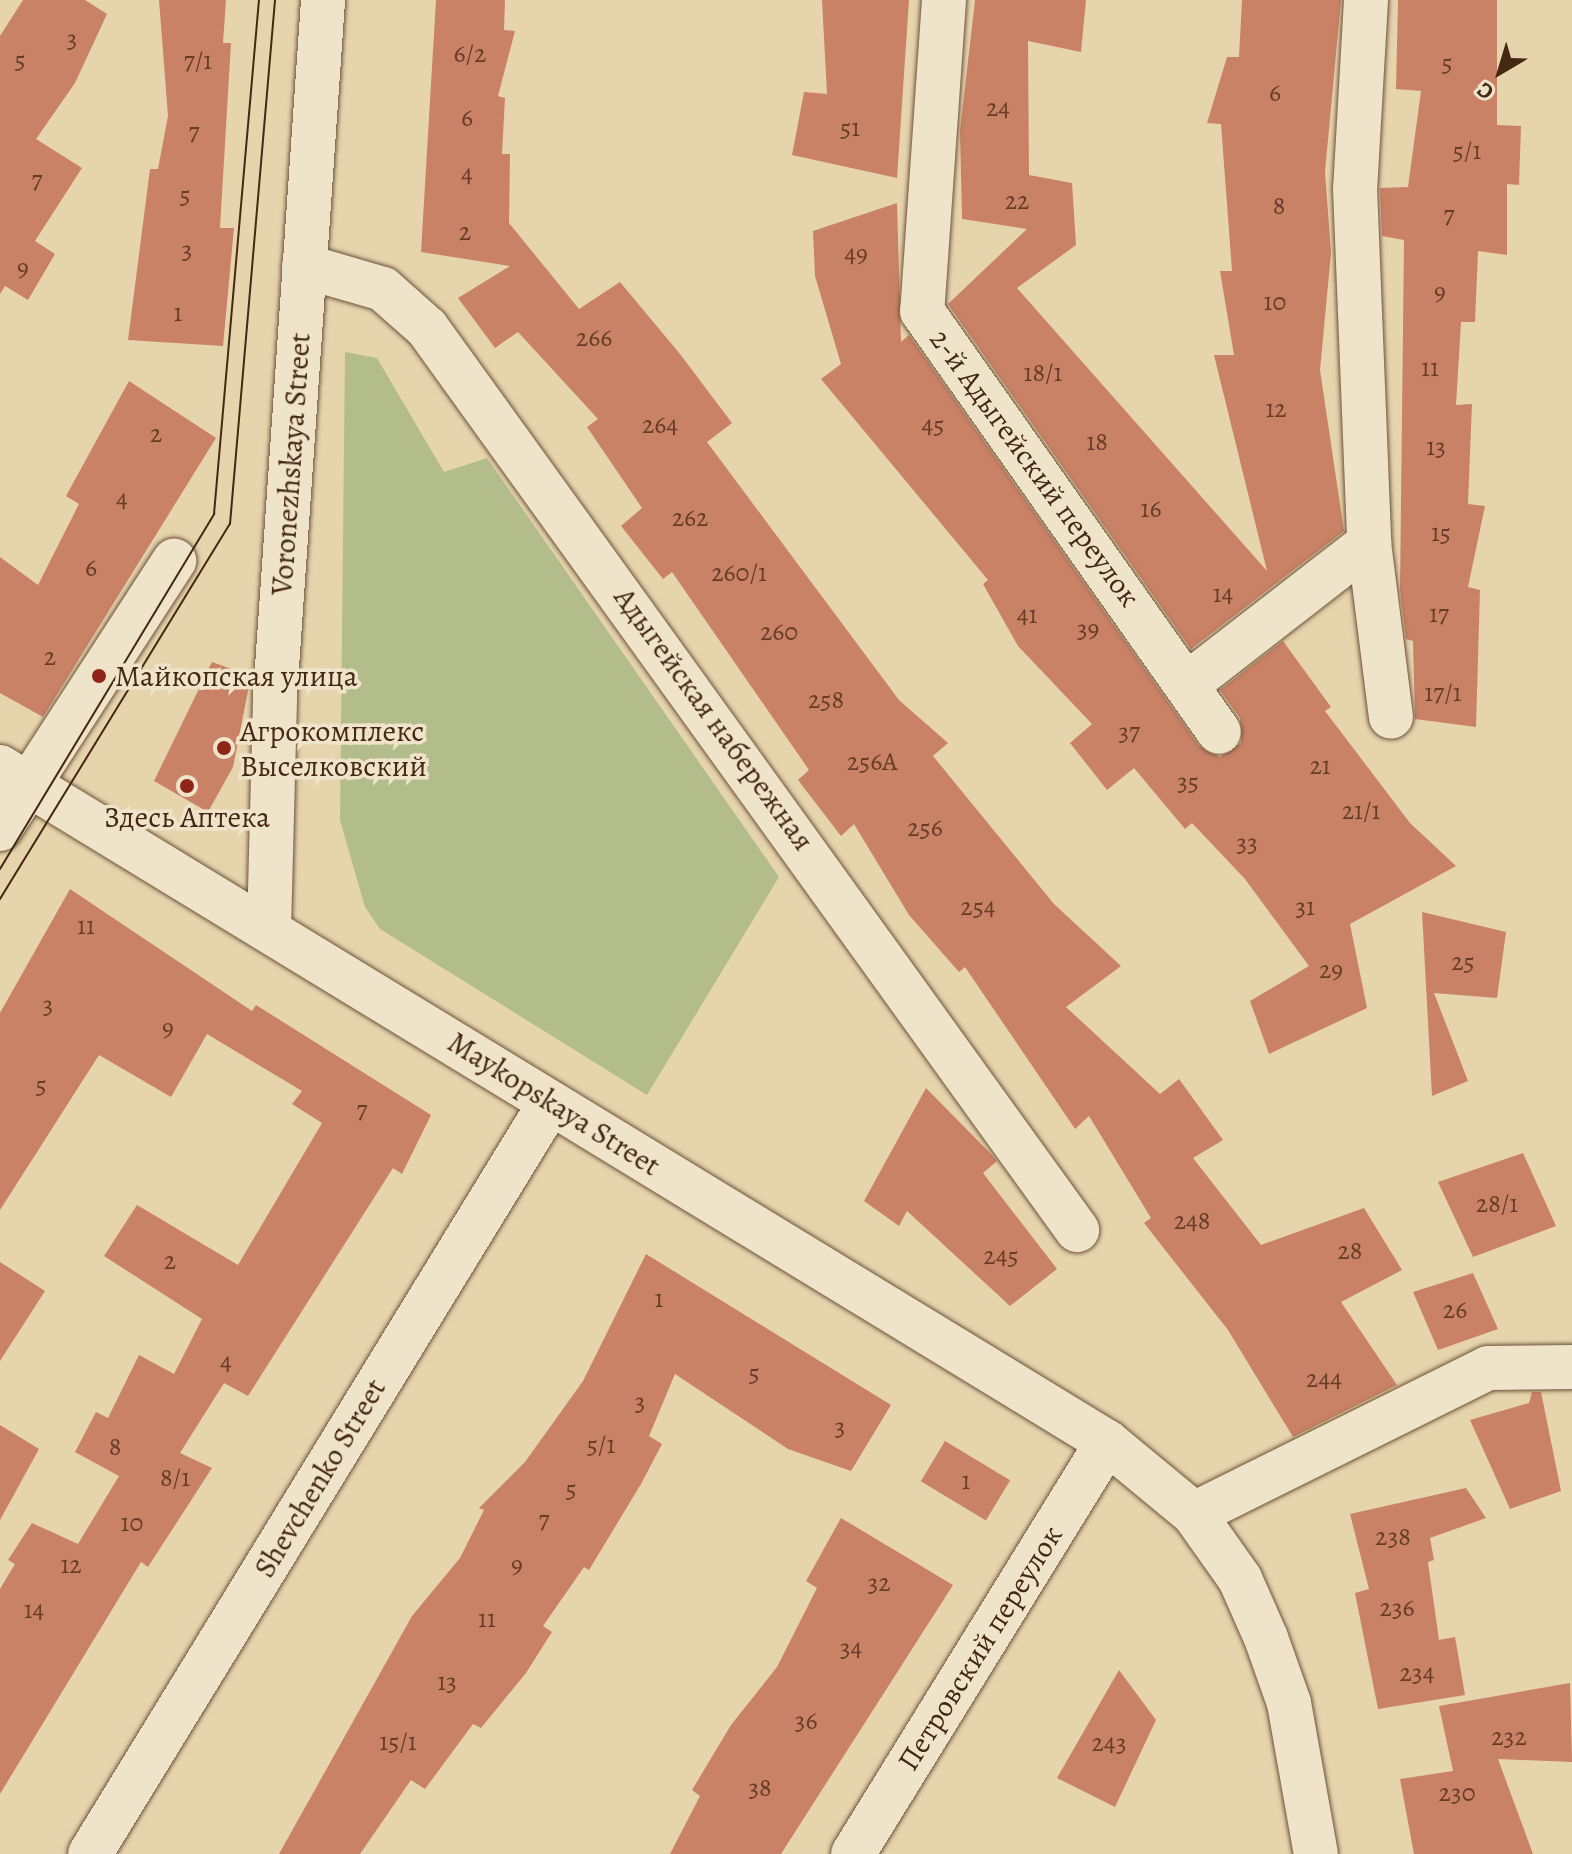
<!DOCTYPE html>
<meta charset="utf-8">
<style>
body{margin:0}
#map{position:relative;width:1572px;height:1854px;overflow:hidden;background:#e6d4ad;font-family:Alegreya,serif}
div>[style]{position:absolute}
.green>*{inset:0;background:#b3bd8b}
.building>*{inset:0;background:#ca8266;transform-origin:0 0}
.roads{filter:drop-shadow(0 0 2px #6d5339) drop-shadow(0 0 2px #6d5339)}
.minor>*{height:44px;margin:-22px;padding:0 22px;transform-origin:22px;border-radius:22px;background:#efe3ca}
.tram>*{height:2px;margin:-1px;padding:0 1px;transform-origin:1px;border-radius:1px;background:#452812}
.dots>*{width:22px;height:22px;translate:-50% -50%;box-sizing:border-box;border:4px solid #efe3ca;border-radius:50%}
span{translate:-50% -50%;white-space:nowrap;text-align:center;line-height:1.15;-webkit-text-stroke:7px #efe3ca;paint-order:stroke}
.number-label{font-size:26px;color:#663e27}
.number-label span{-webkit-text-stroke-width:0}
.street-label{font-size:30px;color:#452812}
.poi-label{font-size:30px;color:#452812}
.left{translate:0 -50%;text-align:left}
.north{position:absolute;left:1460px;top:32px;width:80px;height:80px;-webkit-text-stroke:6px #efe3ca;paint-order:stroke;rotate:218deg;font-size:22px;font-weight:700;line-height:32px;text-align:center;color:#452812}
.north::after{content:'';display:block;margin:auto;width:28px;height:36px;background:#452812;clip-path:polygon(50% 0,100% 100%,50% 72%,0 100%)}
</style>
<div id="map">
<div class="green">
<div style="clip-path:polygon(345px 352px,377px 358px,444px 472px,487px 458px,779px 877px,647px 1095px,380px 929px,365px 907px,340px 820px)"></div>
</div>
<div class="building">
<div style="clip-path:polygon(23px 0,85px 0,107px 14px,75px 83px,36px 139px,82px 168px,35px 241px,55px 254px,28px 300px,5px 286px,0 294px,0 36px)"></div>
<div style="clip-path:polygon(159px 0,226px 0,223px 43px,231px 43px,220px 228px,234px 228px,223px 346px,128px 340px,150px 169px,158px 169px,168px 116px)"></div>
<div style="clip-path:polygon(436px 0,505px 0,504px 30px,515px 31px,498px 96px,505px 98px,502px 154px,510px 154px,509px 223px,579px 309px,620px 282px,680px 354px,732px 423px,707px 442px,899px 700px,948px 743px,933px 756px,1054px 904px,1121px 966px,1066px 1007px,1160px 1094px,1179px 1079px,1223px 1140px,1193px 1158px,1261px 1245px,1364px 1208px,1402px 1270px,1341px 1302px,1397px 1385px,1293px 1437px,1228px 1330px,1144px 1223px,1151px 1218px,1089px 1116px,1075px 1129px,965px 967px,959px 972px,909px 915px,854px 824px,841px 836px,798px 780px,809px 770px,672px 572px,663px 579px,621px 526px,642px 508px,587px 427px,598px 419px,518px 332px,495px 348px,458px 298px,510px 266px,421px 252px)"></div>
<div style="clip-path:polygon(822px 0,909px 0,897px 178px,792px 155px,804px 92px,827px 94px)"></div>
<div style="clip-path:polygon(975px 0,1086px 0,1081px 52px,1028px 41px,1029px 175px,1072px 183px,1076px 245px,1017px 288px,1267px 571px,1214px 355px,1234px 355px,1220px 271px,1232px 271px,1221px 124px,1207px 123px,1227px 57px,1239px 57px,1242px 0,1341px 0,1325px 172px,1331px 253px,1320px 370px,1344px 531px,1191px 649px,948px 304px,1027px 229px,962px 219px,960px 131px)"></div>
<div style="clip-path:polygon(1398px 0,1497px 0,1497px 125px,1521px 126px,1519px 185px,1507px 184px,1507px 255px,1478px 251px,1475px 322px,1461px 322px,1456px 405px,1472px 404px,1468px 504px,1485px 506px,1468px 587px,1480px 590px,1476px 727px,1415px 719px,1413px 641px,1406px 639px,1400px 590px,1404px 240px,1382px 236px,1380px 188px,1408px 187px,1421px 91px,1396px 89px)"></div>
<div style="clip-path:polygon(897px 203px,901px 342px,909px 335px,1199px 746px,1220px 757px,1241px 743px,1240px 718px,1220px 690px,1283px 641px,1331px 707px,1325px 711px,1410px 823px,1456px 866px,1350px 924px,1367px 1008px,1269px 1054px,1250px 1001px,1309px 966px,1245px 879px,1192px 823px,1185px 829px,1134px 768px,1107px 790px,1070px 743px,1092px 724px,1018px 646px,983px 584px,988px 580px,821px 379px,841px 364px,815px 276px,813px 231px)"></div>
<div style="clip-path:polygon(129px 381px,216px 438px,43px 717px,0 693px,0 557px,38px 585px,79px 504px,66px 496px)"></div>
<div style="clip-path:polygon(212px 662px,251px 676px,233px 767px,208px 812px,154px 781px)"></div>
<div style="clip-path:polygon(70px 889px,252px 1011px,256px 1005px,431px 1115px,402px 1174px,393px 1168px,248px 1396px,224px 1383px,180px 1453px,212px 1468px,148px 1567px,141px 1562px,0 1794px,0 1589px,15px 1564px,8px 1560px,32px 1523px,78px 1544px,119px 1476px,75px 1452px,96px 1412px,108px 1418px,139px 1355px,174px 1374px,202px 1319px,104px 1256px,137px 1205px,238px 1265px,322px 1123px,292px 1104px,302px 1091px,207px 1034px,171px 1097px,99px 1055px,0 1210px,0 1013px)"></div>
<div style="clip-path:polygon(1422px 912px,1506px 932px,1497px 998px,1434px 993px,1468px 1081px,1432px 1096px)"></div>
<div style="clip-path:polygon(926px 1088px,992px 1155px,997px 1161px,983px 1173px,1057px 1269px,1010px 1306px,907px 1211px,899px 1226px,864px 1201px)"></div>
<div style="clip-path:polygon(1523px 1153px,1556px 1226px,1473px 1257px,1438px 1182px)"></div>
<div style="clip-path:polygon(646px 1254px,891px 1405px,851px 1471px,788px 1449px,675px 1374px,649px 1436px,662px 1444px,641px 1484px,589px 1570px,584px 1567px,543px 1626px,552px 1632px,526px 1673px,481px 1728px,473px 1724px,425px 1789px,411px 1780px,360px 1854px,279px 1854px,412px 1616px,460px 1558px,484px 1510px,479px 1508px,525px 1462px,583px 1381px)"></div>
<div style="clip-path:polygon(0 1262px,45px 1291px,0 1361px)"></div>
<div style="clip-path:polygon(1473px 1273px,1498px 1329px,1438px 1350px,1413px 1292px)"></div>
<div style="clip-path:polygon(1532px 1392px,1541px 1392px,1561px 1491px,1510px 1509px,1470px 1420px,1529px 1403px)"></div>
<div style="clip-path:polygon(0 1425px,39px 1449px,0 1520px)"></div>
<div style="left:945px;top:1441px;width:76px;height:47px;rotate:31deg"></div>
<div style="clip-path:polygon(1466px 1488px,1486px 1518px,1430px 1538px,1434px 1560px,1428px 1562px,1439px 1640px,1455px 1637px,1465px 1695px,1378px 1709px,1355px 1593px,1369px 1589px,1350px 1514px)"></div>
<div style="clip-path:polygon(841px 1518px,953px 1585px,781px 1854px,670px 1854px,700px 1796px,692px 1790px,731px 1725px,777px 1667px,817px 1588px,806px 1581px)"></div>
<div style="clip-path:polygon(1119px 1670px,1156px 1720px,1115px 1807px,1057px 1778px)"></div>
<div style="clip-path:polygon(1570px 1683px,1572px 1762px,1498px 1759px,1533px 1854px,1414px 1854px,1400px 1779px,1453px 1771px,1439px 1706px)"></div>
</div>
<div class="roads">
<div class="minor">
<div style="left:944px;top:0;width:312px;rotate:94deg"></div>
<div style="left:922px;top:311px;width:515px;rotate:54.8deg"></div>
<div style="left:1366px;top:0;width:188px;rotate:93.3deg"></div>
<div style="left:1355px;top:188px;width:355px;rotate:87.7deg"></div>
<div style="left:1369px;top:543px;width:175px;rotate:82.8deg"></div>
<div style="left:304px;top:266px;width:82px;rotate:16.2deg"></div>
<div style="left:383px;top:289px;width:59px;rotate:41.6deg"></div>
<div style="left:427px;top:328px;width:1112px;rotate:54.22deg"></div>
<div style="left:1190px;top:682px;width:227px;rotate:-37.8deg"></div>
<div style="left:0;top:767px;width:1297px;rotate:31.37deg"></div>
<div style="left:1107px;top:1442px;width:113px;rotate:39.6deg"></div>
<div style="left:1194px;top:1514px;width:80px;rotate:54.7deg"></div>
<div style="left:1240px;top:1579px;width:64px;rotate:66.2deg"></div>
<div style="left:1266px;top:1638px;width:69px;rotate:70.5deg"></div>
<div style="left:1289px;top:1703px;width:153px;rotate:79.9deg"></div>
<div style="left:0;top:829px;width:320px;rotate:-57deg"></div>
<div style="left:269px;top:929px;width:233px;rotate:-88.5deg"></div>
<div style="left:275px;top:696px;width:698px;rotate:-86.05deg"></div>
<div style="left:1194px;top:1514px;width:328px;rotate:-26.4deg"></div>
<div style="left:1488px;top:1368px;width:84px;rotate:-0.7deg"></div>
<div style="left:90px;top:1854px;width:881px;rotate:-58.51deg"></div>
<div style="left:853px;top:1854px;width:484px;rotate:-58.3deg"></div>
</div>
</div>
<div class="tram">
<div style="left:0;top:869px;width:415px;rotate:-58.9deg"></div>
<div style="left:214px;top:514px;width:516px;rotate:-85deg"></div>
<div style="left:0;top:899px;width:440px;rotate:-58.5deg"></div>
<div style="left:230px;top:524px;width:526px;rotate:-85.09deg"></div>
</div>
<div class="dots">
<div style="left:99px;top:676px;background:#8f2418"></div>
<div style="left:224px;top:748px;background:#8f2418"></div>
<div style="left:187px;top:786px;background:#8f2418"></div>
</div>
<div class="number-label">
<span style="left:72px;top:39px">3</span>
<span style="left:470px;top:54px">6/2</span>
<span style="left:20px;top:60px">5</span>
<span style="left:198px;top:61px">7/1</span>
<span style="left:1447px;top:63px">5</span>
<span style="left:1275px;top:93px">6</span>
<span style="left:998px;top:108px">24</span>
<span style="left:467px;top:118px">6</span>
<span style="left:850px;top:128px">51</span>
<span style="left:194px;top:132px">7</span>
<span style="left:1467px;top:151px">5/1</span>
<span style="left:467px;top:174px">4</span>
<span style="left:37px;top:180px">7</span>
<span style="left:185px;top:195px">5</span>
<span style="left:1017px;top:201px">22</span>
<span style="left:1279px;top:206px">8</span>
<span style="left:1449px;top:215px">7</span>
<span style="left:465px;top:232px">2</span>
<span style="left:187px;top:250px">3</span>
<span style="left:856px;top:254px">49</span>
<span style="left:23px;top:268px">9</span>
<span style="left:1440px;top:292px">9</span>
<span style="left:1275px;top:302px">10</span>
<span style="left:178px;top:313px">1</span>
<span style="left:594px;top:338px">266</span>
<span style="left:1430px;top:368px">11</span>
<span style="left:1043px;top:373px">18/1</span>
<span style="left:1276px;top:409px">12</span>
<span style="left:660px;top:425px">264</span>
<span style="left:933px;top:425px">45</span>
<span style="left:156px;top:434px">2</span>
<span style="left:1097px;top:442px">18</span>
<span style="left:1436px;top:447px">13</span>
<span style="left:122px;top:499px">4</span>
<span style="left:1151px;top:509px">16</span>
<span style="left:690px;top:518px">262</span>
<span style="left:1441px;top:533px">15</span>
<span style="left:91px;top:568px">6</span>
<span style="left:739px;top:573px">260/1</span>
<span style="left:1223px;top:594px">14</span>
<span style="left:1439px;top:614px">17</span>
<span style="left:1027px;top:615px">41</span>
<span style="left:1088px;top:629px">39</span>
<span style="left:779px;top:632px">260</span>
<span style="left:50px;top:657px">2</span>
<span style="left:1443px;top:693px">17/1</span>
<span style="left:826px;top:700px">258</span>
<span style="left:1129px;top:732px">37</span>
<span style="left:872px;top:762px">256А</span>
<span style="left:1320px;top:766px">21</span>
<span style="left:1188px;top:782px">35</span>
<span style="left:1361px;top:811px">21/1</span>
<span style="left:925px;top:828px">256</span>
<span style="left:1247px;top:843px">33</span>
<span style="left:978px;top:907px">254</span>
<span style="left:1305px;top:907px">31</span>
<span style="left:86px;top:926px">11</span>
<span style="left:1463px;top:962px">25</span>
<span style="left:1331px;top:970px">29</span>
<span style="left:48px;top:1005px">3</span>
<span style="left:168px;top:1028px">9</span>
<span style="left:41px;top:1085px">5</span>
<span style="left:362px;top:1110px">7</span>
<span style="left:1497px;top:1204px">28/1</span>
<span style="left:1192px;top:1221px">248</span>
<span style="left:1350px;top:1251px">28</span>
<span style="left:1001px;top:1256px">245</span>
<span style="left:170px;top:1261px">2</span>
<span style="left:659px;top:1299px">1</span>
<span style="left:1455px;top:1310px">26</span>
<span style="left:226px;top:1362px">4</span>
<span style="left:754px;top:1373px">5</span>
<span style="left:1324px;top:1379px">244</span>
<span style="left:640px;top:1402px">3</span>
<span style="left:840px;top:1427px">3</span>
<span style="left:601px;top:1445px">5/1</span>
<span style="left:115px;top:1447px">8</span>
<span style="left:175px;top:1478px">8/1</span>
<span style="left:966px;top:1481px">1</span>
<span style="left:571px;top:1489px">5</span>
<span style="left:544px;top:1520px">7</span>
<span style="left:132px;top:1523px">10</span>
<span style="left:1393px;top:1537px">238</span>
<span style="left:71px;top:1565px">12</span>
<span style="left:517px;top:1565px">9</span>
<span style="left:879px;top:1583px">32</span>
<span style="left:1397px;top:1608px">236</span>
<span style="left:34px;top:1610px">14</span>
<span style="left:487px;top:1619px">11</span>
<span style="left:851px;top:1648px">34</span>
<span style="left:1417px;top:1673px">234</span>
<span style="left:447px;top:1682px">13</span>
<span style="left:806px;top:1721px">36</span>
<span style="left:1509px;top:1737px">232</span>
<span style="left:398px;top:1742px">15/1</span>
<span style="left:1109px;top:1743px">243</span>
<span style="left:760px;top:1788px">38</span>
<span style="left:1457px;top:1793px">230</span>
</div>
<div class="street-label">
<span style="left:291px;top:464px;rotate:-86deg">Voronezhskaya Street</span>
<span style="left:1035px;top:468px;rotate:54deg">2-й Адыгейский переулок</span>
<span style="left:714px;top:719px;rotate:54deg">Адыгейская набережная</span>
<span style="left:554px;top:1104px;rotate:32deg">Maykopskaya Street</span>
<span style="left:320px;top:1478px;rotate:-59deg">Shevchenko Street</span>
<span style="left:980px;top:1648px;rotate:-58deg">Петровский переулок</span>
</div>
<div class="poi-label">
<span class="left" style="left:115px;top:676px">Майкопская улица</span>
<span class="left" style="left:240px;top:748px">Агрокомплекс<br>Выселковский</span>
<span style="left:187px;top:817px">Здесь Аптека</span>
</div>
<div class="north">С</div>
</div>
